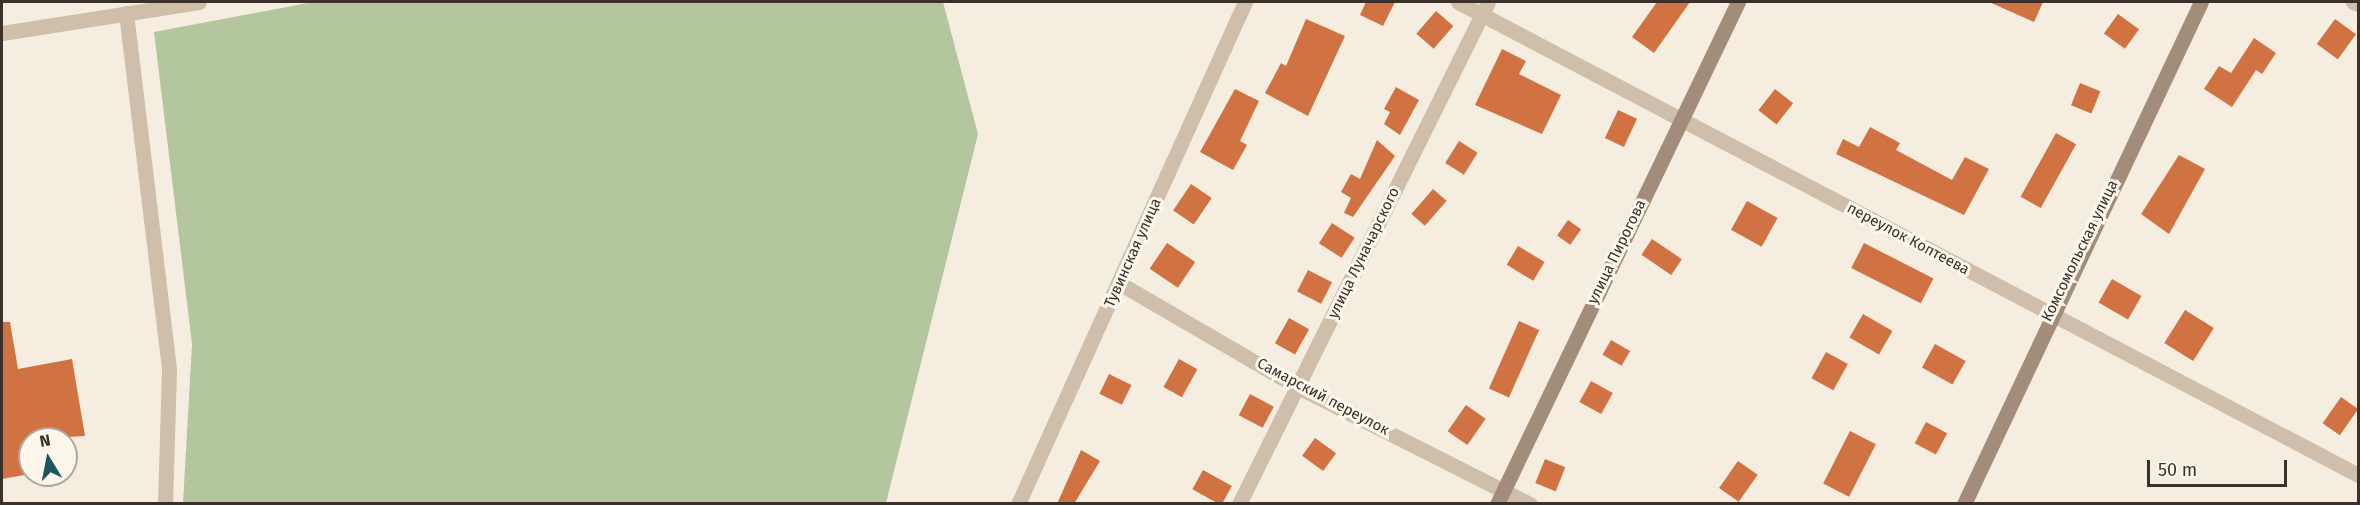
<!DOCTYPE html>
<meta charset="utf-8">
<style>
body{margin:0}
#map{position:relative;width:2360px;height:505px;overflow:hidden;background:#f5eddf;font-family:"Fira Sans",sans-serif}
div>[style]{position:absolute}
.green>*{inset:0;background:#b4c69d}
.building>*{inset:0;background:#d07242;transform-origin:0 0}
.street>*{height:15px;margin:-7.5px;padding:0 7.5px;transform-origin:7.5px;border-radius:7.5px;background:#cfbea9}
.secondary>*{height:15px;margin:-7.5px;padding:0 7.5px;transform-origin:7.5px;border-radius:7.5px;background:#a38d7a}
span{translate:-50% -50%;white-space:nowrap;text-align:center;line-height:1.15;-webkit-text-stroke:6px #fcf6ec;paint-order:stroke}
.street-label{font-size:15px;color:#3b312a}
.frame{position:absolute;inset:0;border:3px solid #3b312a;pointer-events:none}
.north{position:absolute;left:18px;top:427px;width:60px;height:60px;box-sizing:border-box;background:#fcf6ec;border:2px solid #afa79e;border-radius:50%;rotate:350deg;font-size:16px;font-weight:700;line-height:24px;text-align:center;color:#3b312a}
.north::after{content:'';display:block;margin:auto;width:21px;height:27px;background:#1b5661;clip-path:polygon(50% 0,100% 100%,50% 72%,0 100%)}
.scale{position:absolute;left:2147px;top:460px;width:140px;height:27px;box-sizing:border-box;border:3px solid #3b312a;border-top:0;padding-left:8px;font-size:18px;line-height:21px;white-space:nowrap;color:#3b312a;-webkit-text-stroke:4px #fcf6ec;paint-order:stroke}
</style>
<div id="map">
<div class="green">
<div style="clip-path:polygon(313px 2px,943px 2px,978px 134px,886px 503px,183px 503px,192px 344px,154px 32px)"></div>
</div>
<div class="building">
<div style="clip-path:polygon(1366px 2px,1395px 2px,1383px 26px,1360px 15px)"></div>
<div style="clip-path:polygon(1657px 2px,1690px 2px,1654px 53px,1632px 37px)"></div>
<div style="clip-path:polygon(1989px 2px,2043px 2px,2034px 22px)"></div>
<div style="left:1436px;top:11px;width:23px;height:30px;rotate:41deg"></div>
<div style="left:2118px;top:14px;width:26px;height:24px;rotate:36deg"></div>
<div style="clip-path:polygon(1306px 19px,1345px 36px,1308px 116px,1265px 93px,1281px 63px,1286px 66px)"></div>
<div style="left:2335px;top:19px;width:26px;height:31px;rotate:36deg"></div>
<div style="clip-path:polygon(2254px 38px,2276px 53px,2262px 74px,2256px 70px,2232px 107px,2204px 89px,2219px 66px,2231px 73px)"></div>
<div style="clip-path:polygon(1502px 49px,1526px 61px,1519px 74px,1561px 95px,1542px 134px,1475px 105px)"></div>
<div style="left:2080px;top:83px;width:22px;height:24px;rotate:22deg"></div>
<div style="clip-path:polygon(1396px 87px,1419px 100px,1400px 135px,1384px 124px,1390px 112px,1384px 109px)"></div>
<div style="clip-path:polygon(1235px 89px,1259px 101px,1240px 141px,1247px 145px,1233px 170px,1200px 152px)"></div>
<div style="left:1775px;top:89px;width:23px;height:27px;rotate:38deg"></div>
<div style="left:1618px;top:110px;width:21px;height:31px;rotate:25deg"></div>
<div style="clip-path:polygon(1870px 127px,1900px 143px,1896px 150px,1952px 180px,1965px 157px,1989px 169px,1964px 215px,1836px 154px,1843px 139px,1859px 147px)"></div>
<div style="left:2056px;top:133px;width:23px;height:73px;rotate:29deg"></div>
<div style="clip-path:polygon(1377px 140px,1395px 156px,1353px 217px,1344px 213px,1351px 198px,1341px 192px,1351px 174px,1360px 179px)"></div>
<div style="left:1459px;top:141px;width:22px;height:26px;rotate:32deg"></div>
<div style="clip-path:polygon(2179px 155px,2205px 169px,2169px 234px,2141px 214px)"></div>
<div style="left:1191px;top:184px;width:25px;height:32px;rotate:34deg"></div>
<div style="left:1433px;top:189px;width:18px;height:33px;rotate:41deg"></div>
<div style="left:1747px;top:201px;width:35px;height:33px;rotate:29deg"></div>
<div style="left:1568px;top:220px;width:16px;height:19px;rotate:35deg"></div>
<div style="left:1332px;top:223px;width:27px;height:24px;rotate:33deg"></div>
<div style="left:1652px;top:239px;width:36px;height:19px;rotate:34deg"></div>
<div style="left:1167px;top:243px;width:34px;height:31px;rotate:34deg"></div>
<div style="left:1864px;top:243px;width:78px;height:28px;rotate:27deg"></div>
<div style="left:1518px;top:246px;width:31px;height:22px;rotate:31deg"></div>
<div style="left:1308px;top:270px;width:27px;height:24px;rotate:27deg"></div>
<div style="left:2112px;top:279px;width:34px;height:27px;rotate:30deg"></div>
<div style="left:2185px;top:310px;width:34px;height:39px;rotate:32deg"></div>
<div style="left:1863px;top:314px;width:34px;height:27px;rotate:30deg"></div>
<div style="left:1289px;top:318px;width:23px;height:29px;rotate:29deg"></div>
<div style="left:1519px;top:321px;width:22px;height:74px;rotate:24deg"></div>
<div style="clip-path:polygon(2px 322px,10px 322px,18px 369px,72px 359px,85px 436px,30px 439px,30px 474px,2px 479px)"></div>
<div style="left:1611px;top:340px;width:22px;height:17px;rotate:30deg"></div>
<div style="left:1935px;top:344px;width:35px;height:27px;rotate:29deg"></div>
<div style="left:1826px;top:352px;width:25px;height:30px;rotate:29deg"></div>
<div style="left:1179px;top:359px;width:21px;height:32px;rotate:29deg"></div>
<div style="left:1109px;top:374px;width:25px;height:22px;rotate:26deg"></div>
<div style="left:1591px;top:381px;width:25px;height:24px;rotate:29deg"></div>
<div style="left:1250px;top:394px;width:27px;height:24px;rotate:28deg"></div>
<div style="left:2341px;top:397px;width:21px;height:32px;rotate:35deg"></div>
<div style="left:1466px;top:405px;width:24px;height:32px;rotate:35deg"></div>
<div style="left:1926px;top:422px;width:24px;height:24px;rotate:28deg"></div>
<div style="left:1850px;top:431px;width:29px;height:59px;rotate:27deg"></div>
<div style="left:1315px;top:438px;width:26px;height:22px;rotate:36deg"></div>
<div style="clip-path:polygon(1081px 450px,1100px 461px,1074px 504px,1057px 504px)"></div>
<div style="left:1545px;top:459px;width:22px;height:26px;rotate:22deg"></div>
<div style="left:1738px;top:461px;width:24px;height:33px;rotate:35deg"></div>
<div style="left:1203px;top:470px;width:33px;height:22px;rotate:29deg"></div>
</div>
<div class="street">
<div style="left:1458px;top:2px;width:1017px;rotate:27.72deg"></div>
<div style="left:2353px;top:2px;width:5px;rotate:22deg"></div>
<div style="left:126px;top:13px;width:360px;rotate:83.1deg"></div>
<div style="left:169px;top:370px;width:134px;rotate:91.7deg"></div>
<div style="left:2px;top:33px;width:199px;rotate:-8.9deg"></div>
<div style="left:1119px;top:283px;width:207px;rotate:30.2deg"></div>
<div style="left:1298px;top:387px;width:260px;rotate:26.8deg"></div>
<div style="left:1018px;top:504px;width:551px;rotate:-65.67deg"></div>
<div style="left:1239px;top:504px;width:560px;rotate:-63.62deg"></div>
</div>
<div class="secondary">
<div style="left:1497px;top:504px;width:557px;rotate:-64.36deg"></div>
<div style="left:1964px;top:504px;width:555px;rotate:-64.73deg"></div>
</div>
<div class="street-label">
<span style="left:1908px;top:239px;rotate:28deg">переулок Коптеева</span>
<span style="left:2080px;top:251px;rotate:-64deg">Комсомольская улица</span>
<span style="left:1617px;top:252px;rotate:-64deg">улица Пирогова</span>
<span style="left:1133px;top:253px;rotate:-66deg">Тувинская улица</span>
<span style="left:1364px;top:253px;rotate:-64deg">улица Луначарского</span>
<span style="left:1323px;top:397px;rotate:28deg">Самарский переулок</span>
</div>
<div class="frame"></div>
<div class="north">N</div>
<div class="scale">50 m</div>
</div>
